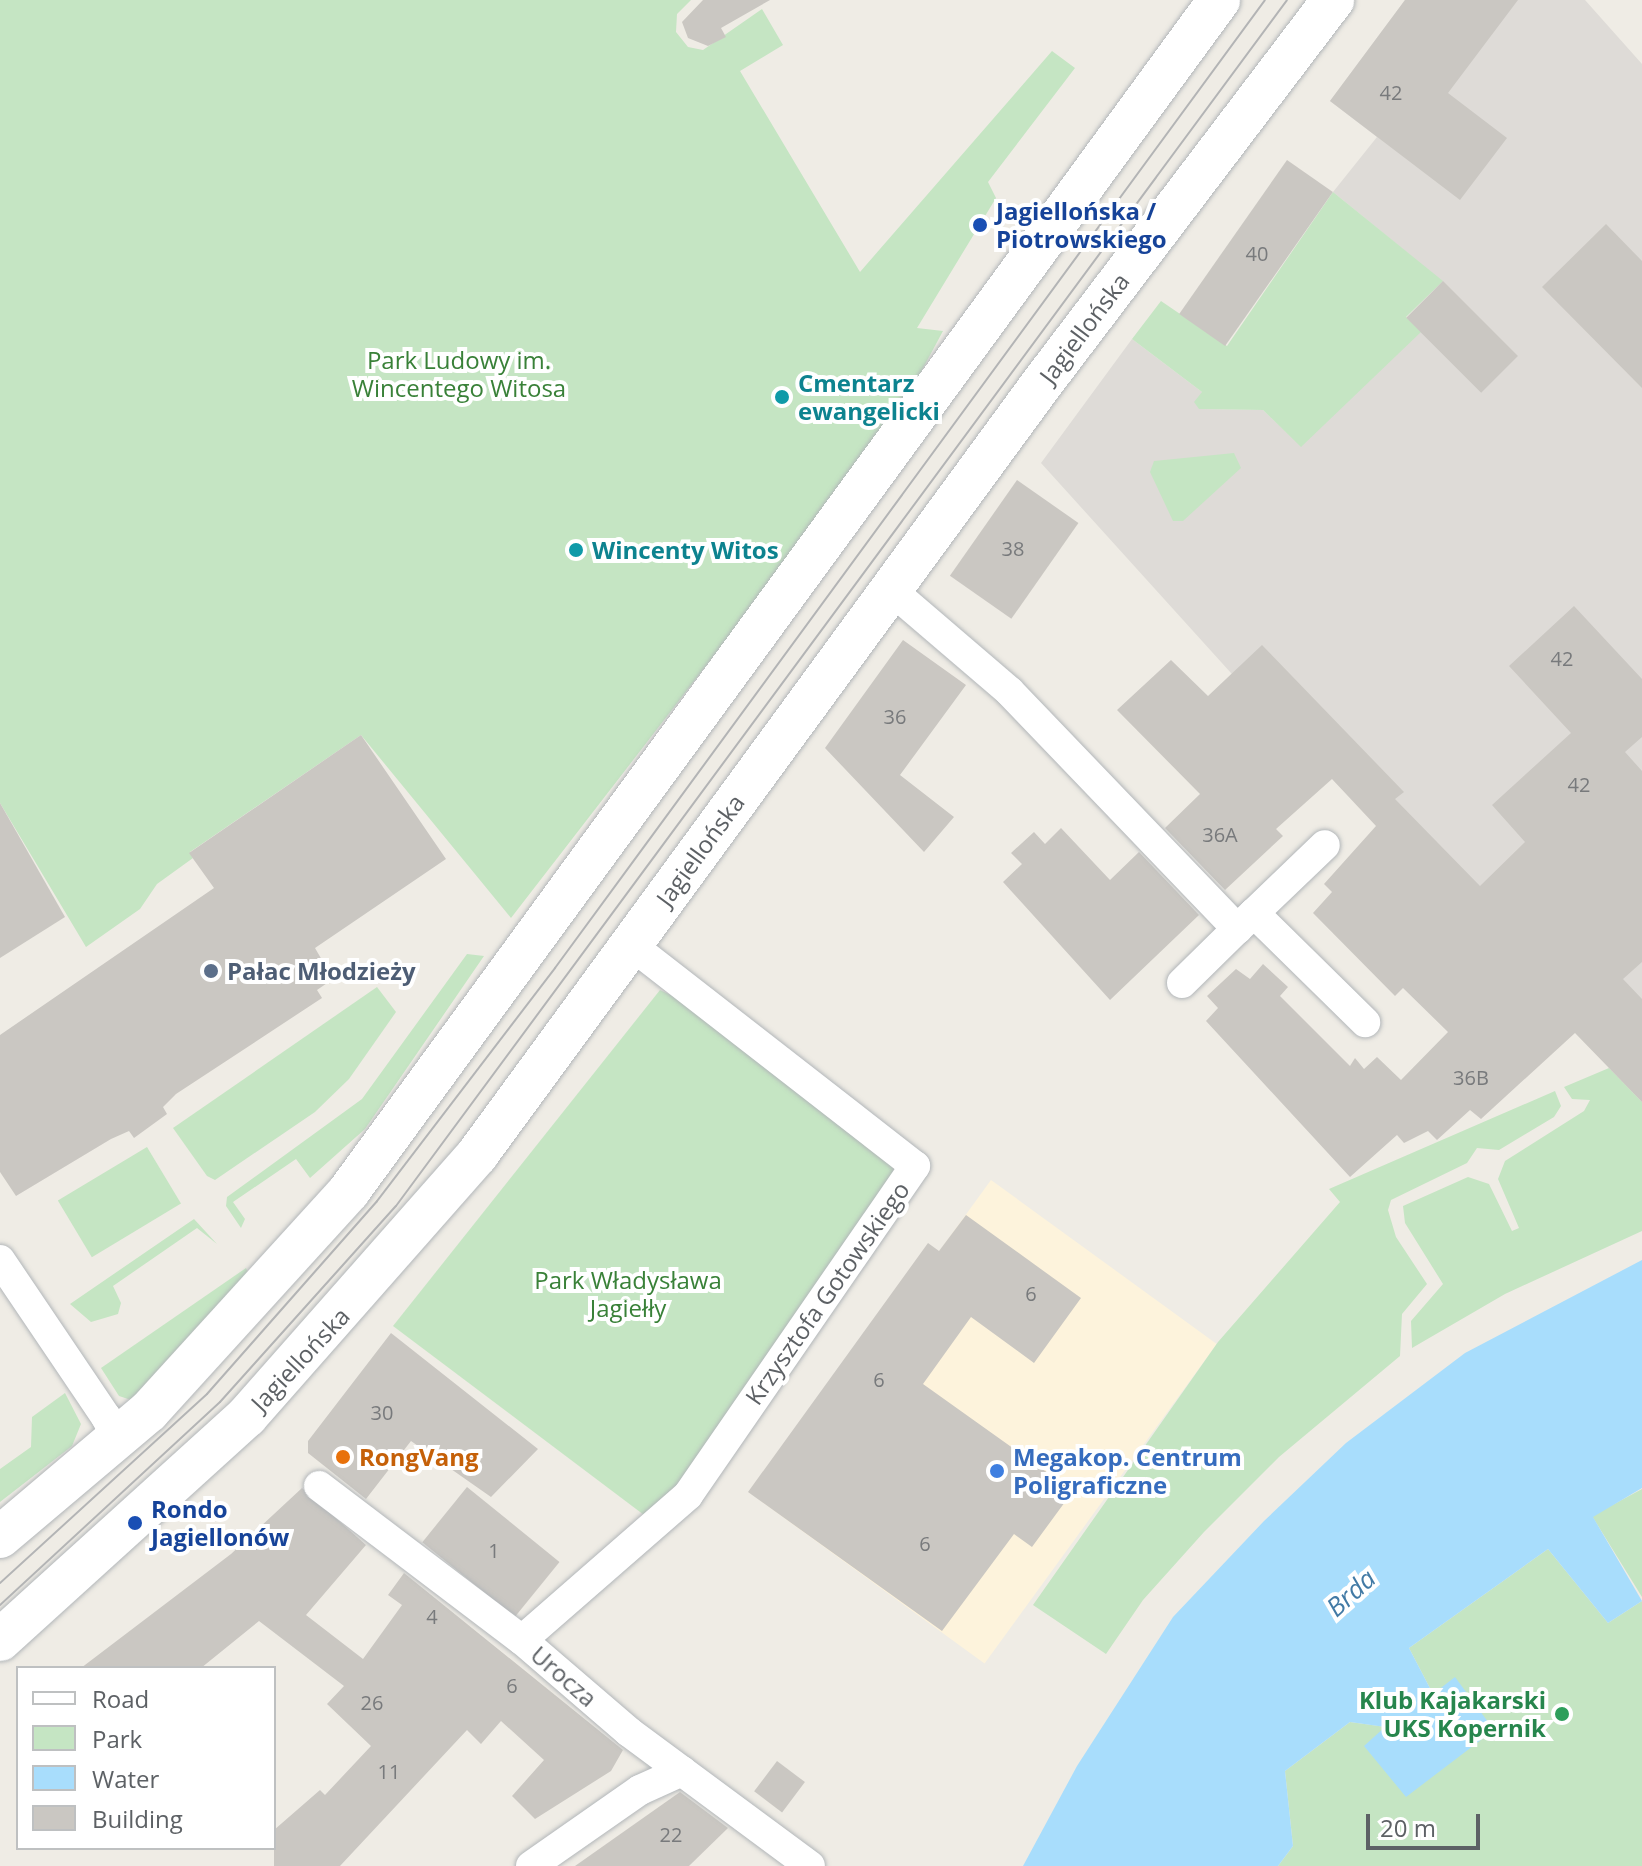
<!DOCTYPE html>
<meta charset="utf-8">
<style>
body{margin:0}
#map{position:relative;width:1642px;height:1866px;overflow:hidden;background:#efece5;font-family:"Open Sans",sans-serif}
div>[style]{position:absolute}
.commercial>*{inset:0;background:#fdf3dc;transform-origin:0 0}
.industrial>*{inset:0;background:#dedbd7}
.green>*{inset:0;background:#c5e5c3;transform-origin:0 0}
.water>*{inset:0;background:#a8ddfc}
.building>*{inset:0;background:#cac7c2;transform-origin:0 0}
.roads{filter:drop-shadow(0 0 2px #b2b6b9) drop-shadow(0 0 2px #b2b6b9)}
.street>*{height:30px;margin:-15px;padding:0 15px;transform-origin:15px;border-radius:15px;background:#fff}
.secondary>*{height:42px;margin:-21px;padding:0 21px;transform-origin:21px;border-radius:21px;background:#fff}
.tram>*{height:2px;margin:-1px;padding:0 1px;transform-origin:1px;border-radius:1px;background:#b3b4b5}
.dots>*{width:22px;height:22px;translate:-50% -50%;box-sizing:border-box;border:4px solid #fff;border-radius:50%}
span{translate:-50% -50%;white-space:nowrap;text-align:center;line-height:1.15;-webkit-text-stroke:8px #fff;paint-order:stroke}
.number-label{font-size:20px;color:#787a7c}
.number-label span{-webkit-text-stroke-width:0}
.transit-label{font-size:24px;color:#164399;font-weight:700}
.left{translate:0 -50%;text-align:left}
.street-label{font-size:24px;color:#5d6165}
.park-label{font-size:24px;color:#398138}
.culture-label{font-size:24px;color:#0d838f;font-weight:700}
.service-label{font-size:24px;color:#4e5e75;font-weight:700}
.food-label{font-size:24px;color:#c56008;font-weight:700}
.shop-label{font-size:24px;color:#366cbe;font-weight:700}
.leisure-label{font-size:24px;color:#27864d;font-weight:700}
.right{translate:-100% -50%;text-align:right}
.water-label{font-size:26px;color:#427aa5;font-style:italic}
.legend{position:absolute;left:16px;top:1666px;width:260px;height:184px;box-sizing:border-box;background:#fff;border:2px solid #bec0c1;margin:0;padding:10px 14px;list-style:none;font-size:24px;color:#5d6165}
.legend li{display:flex;align-items:center;gap:16px;height:40px}
.legend b{width:40px;border:2px solid #bec0c1}
.scale{position:absolute;left:1366px;top:1814px;width:114px;height:36px;box-sizing:border-box;border:4px solid #5d6165;border-top:0;padding-left:10px;font-size:24px;line-height:28px;white-space:nowrap;color:#5d6165;-webkit-text-stroke:6px #fff;paint-order:stroke}
</style>
<div id="map">
<div class="commercial">
<div style="left:991px;top:1180px;width:279px;height:395px;rotate:36deg"></div>
</div>
<div class="industrial">
<div style="clip-path:polygon(1405px 0,1585px 0,1642px 64px,1642px 1102px,1231px 673px,1041px 463px,1132px 339px,1202px 392px,1199px 409px,1263px 410px,1301px 446px,1442px 281px,1333px 192px,1377px 137px,1330px 101px)"></div>
</div>
<div class="green">
<div style="clip-path:polygon(0 0,691px 0,677px 14px,676px 32px,688px 47px,703px 50px,762px 9px,783px 45px,740px 71px,860px 272px,1052px 51px,1075px 68px,988px 182px,996px 198px,917px 328px,943px 331px,893px 424px,511px 918px,361px 735px,190px 852px,193px 858px,157px 884px,140px 909px,86px 947px,0 803px)"></div>
<div style="clip-path:polygon(1333px 192px,1443px 281px,1406px 317px,1421px 332px,1301px 447px,1263px 410px,1199px 409px,1194px 402px,1202px 392px,1132px 339px,1161px 301px,1227px 346px)"></div>
<div style="clip-path:polygon(1234px 453px,1241px 468px,1183px 521px,1173px 521px,1150px 472px,1154px 461px)"></div>
<div style="clip-path:polygon(467px 954px,484px 956px,365px 1129px,310px 1178px,296px 1159px,233px 1202px,245px 1219px,241px 1228px,226px 1206px,227px 1197px,362px 1099px)"></div>
<div style="clip-path:polygon(377px 987px,396px 1012px,349px 1079px,315px 1112px,215px 1180px,207px 1176px,173px 1128px)"></div>
<div style="clip-path:polygon(660px 990px,737px 1026px,915px 1166px,652px 1521px,393px 1326px)"></div>
<div style="clip-path:polygon(1609px 1068px,1642px 1102px,1642px 1231px,1505px 1294px,1412px 1348px,1411px 1321px,1443px 1284px,1405px 1223px,1403px 1206px,1468px 1177px,1489px 1184px,1512px 1231px,1519px 1228px,1498px 1179px,1505px 1161px,1584px 1111px,1590px 1100px,1572px 1099px,1564px 1087px)"></div>
<div style="clip-path:polygon(1555px 1091px,1561px 1106px,1554px 1117px,1499px 1150px,1477px 1148px,1467px 1163px,1391px 1200px,1388px 1210px,1396px 1237px,1427px 1284px,1402px 1314px,1400px 1356px,1279px 1457px,1204px 1532px,1143px 1600px,1106px 1654px,1033px 1605px,1218px 1342px,1340px 1202px,1329px 1189px)"></div>
<div style="left:147px;top:1147px;width:66px;height:104px;rotate:59deg"></div>
<div style="clip-path:polygon(194px 1219px,217px 1244px,197px 1228px,113px 1286px,121px 1303px,118px 1314px,91px 1322px,70px 1304px)"></div>
<div style="clip-path:polygon(246px 1268px,251px 1279px,134px 1401px,119px 1396px,101px 1368px)"></div>
<div style="clip-path:polygon(65px 1393px,81px 1424px,72px 1446px,0 1502px,0 1469px,31px 1447px,32px 1417px)"></div>
<div style="clip-path:polygon(1642px 1489px,1642px 1597px,1592px 1516px)"></div>
<div style="clip-path:polygon(1548px 1549px,1608px 1623px,1642px 1601px,1642px 1866px,1278px 1866px,1293px 1846px,1285px 1771px,1350px 1722px,1386px 1727px,1433px 1694px,1409px 1648px)"></div>
</div>
<div class="water">
<div style="clip-path:polygon(1642px 1260px,1642px 1488px,1593px 1517px,1642px 1601px,1608px 1623px,1548px 1549px,1409px 1648px,1433px 1694px,1455px 1677px,1494px 1730px,1406px 1797px,1364px 1746px,1385px 1727px,1350px 1722px,1285px 1771px,1293px 1846px,1278px 1866px,1023px 1866px,1077px 1766px,1173px 1617px,1264px 1521px,1346px 1443px,1465px 1353px)"></div>
</div>
<div class="building">
<div style="clip-path:polygon(703px 0,770px 0,721px 28px,726px 37px,708px 46px,688px 38px,682px 22px)"></div>
<div style="clip-path:polygon(1405px 0,1518px 0,1448px 93px,1507px 138px,1460px 200px,1330px 101px)"></div>
<div style="left:1287px;top:160px;width:56px;height:188px;rotate:35deg"></div>
<div style="clip-path:polygon(1606px 224px,1642px 261px,1642px 388px,1542px 287px)"></div>
<div style="left:1443px;top:281px;width:106px;height:52px;rotate:45deg"></div>
<div style="left:1017px;top:480px;width:75px;height:117px;rotate:35deg"></div>
<div style="clip-path:polygon(1574px 606px,1642px 679px,1642px 737px,1625px 752px,1642px 771px,1642px 962px,1623px 979px,1642px 999px,1642px 1102px,1575px 1033px,1481px 1119px,1470px 1110px,1437px 1140px,1428px 1131px,1404px 1143px,1397px 1135px,1350px 1177px,1206px 1021px,1218px 1008px,1207px 996px,1236px 969px,1250px 979px,1263px 964px,1288px 987px,1280px 996px,1350px 1066px,1355px 1058px,1364px 1069px,1377px 1057px,1401px 1080px,1448px 1032px,1403px 988px,1395px 996px,1313px 913px,1332px 892px,1324px 884px,1376px 826px,1332px 779px,1276px 829px,1283px 836px,1225px 890px,1165px 828px,1200px 794px,1117px 710px,1171px 660px,1208px 696px,1262px 645px,1404px 792px,1395px 799px,1480px 886px,1525px 842px,1492px 805px,1571px 733px,1509px 666px)"></div>
<div style="clip-path:polygon(903px 640px,966px 685px,900px 775px,954px 817px,924px 852px,825px 748px)"></div>
<div style="clip-path:polygon(361px 735px,446px 859px,315px 948px,333px 979px,317px 990px,322px 998px,176px 1094px,163px 1107px,167px 1114px,134px 1138px,129px 1131px,111px 1139px,16px 1196px,0 1172px,0 1035px,214px 888px,189px 853px)"></div>
<div style="clip-path:polygon(0 803px,65px 917px,0 958px)"></div>
<div style="clip-path:polygon(1061px 828px,1110px 880px,1139px 852px,1199px 915px,1110px 1000px,1003px 882px,1022px 864px,1011px 853px,1034px 832px,1045px 844px)"></div>
<div style="clip-path:polygon(966px 1215px,1081px 1298px,1034px 1363px,971px 1317px,923px 1384px,1073px 1491px,1032px 1547px,1014px 1534px,942px 1631px,748px 1492px,928px 1243px,939px 1251px)"></div>
<div style="clip-path:polygon(391px 1333px,538px 1449px,491px 1497px,411px 1441px,366px 1499px,308px 1453px,308px 1441px)"></div>
<div style="left:467px;top:1487px;width:119px;height:71px;rotate:39deg"></div>
<div style="clip-path:polygon(302px 1488px,366px 1545px,306px 1615px,363px 1659px,402px 1605px,388px 1595px,404px 1573px,623px 1750px,611px 1771px,535px 1819px,512px 1796px,544px 1760px,501px 1721px,481px 1744px,467px 1730px,340px 1866px,274px 1866px,274px 1830px,320px 1790px,325px 1795px,371px 1746px,327px 1704px,344px 1686px,259px 1621px,201px 1668px,81px 1668px,231px 1554px)"></div>
<div style="left:777px;top:1761px;width:35px;height:38px;rotate:37deg"></div>
<div style="clip-path:polygon(680px 1792px,728px 1828px,689px 1866px,575px 1866px)"></div>
</div>
<div class="roads">
<div class="street">
<div style="left:890px;top:589px;width:157px;rotate:40.6deg"></div>
<div style="left:1009px;top:691px;width:330px;rotate:46.2deg"></div>
<div style="left:1237px;top:929px;width:23px;rotate:-43deg"></div>
<div style="left:1254px;top:913px;width:156px;rotate:44.5deg"></div>
<div style="left:1254px;top:913px;width:98px;rotate:-43.8deg"></div>
<div style="left:1182px;top:983px;width:77px;rotate:-44.5deg"></div>
<div style="left:0;top:1260px;width:189px;rotate:56deg"></div>
<div style="left:106px;top:1417px;width:11px;rotate:63deg"></div>
<div style="left:111px;top:1427px;width:22px;rotate:100deg"></div>
<div style="left:319px;top:1486px;width:255px;rotate:37.2deg"></div>
<div style="left:522px;top:1640px;width:141px;rotate:40.7deg"></div>
<div style="left:629px;top:1732px;width:225px;rotate:36.5deg"></div>
<div style="left:522px;top:1640px;width:220px;rotate:-41.1deg"></div>
<div style="left:688px;top:1495px;width:400px;rotate:-55.4deg"></div>
<div style="left:915px;top:1166px;width:360px;rotate:-142.1deg"></div>
<div style="left:531px;top:1866px;width:133px;rotate:-34.9deg"></div>
<div style="left:640px;top:1790px;width:46px;rotate:-24.3deg"></div>
</div>
<div class="secondary">
<div style="left:0;top:1537px;width:195px;rotate:-40.2deg"></div>
<div style="left:149px;top:1411px;width:297px;rotate:-47.7deg"></div>
<div style="left:349px;top:1191px;width:1475px;rotate:-53.85deg"></div>
<div style="left:0;top:1640px;width:333px;rotate:-42.2deg"></div>
<div style="left:247px;top:1416px;width:348px;rotate:-48.6deg"></div>
<div style="left:477px;top:1155px;width:953px;rotate:-53.79deg"></div>
<div style="left:1040px;top:386px;width:485px;rotate:-52.8deg"></div>
</div>
</div>
<div class="tram">
<div style="left:0;top:1583px;width:280px;rotate:-42.4deg"></div>
<div style="left:207px;top:1394px;width:257px;rotate:-48.6deg"></div>
<div style="left:377px;top:1201px;width:293px;rotate:-52.6deg"></div>
<div style="left:555px;top:968px;width:1200px;rotate:-53.74deg"></div>
<div style="left:0;top:1605px;width:299px;rotate:-42.7deg"></div>
<div style="left:220px;top:1402px;width:263px;rotate:-48.1deg"></div>
<div style="left:396px;top:1206px;width:1499px;rotate:-53.54deg"></div>
</div>
<div class="dots">
<div style="left:980px;top:225px;background:#1a4fb4"></div>
<div style="left:782px;top:397px;background:#0f9aa8"></div>
<div style="left:576px;top:550px;background:#0f9aa8"></div>
<div style="left:211px;top:971px;background:#5c6f8a"></div>
<div style="left:343px;top:1457px;background:#e8710a"></div>
<div style="left:997px;top:1471px;background:#3f7fe0"></div>
<div style="left:135px;top:1523px;background:#1a4fb4"></div>
<div style="left:1562px;top:1714px;background:#2e9e5b"></div>
</div>
<div class="number-label">
<span style="left:1391px;top:92px">42</span>
<span style="left:1257px;top:253px">40</span>
<span style="left:1013px;top:548px">38</span>
<span style="left:1562px;top:658px">42</span>
<span style="left:895px;top:716px">36</span>
<span style="left:1579px;top:784px">42</span>
<span style="left:1220px;top:834px">36A</span>
<span style="left:1471px;top:1077px">36B</span>
<span style="left:1031px;top:1293px">6</span>
<span style="left:879px;top:1379px">6</span>
<span style="left:382px;top:1412px">30</span>
<span style="left:925px;top:1543px">6</span>
<span style="left:494px;top:1550px">1</span>
<span style="left:432px;top:1616px">4</span>
<span style="left:512px;top:1685px">6</span>
<span style="left:372px;top:1702px">26</span>
<span style="left:389px;top:1771px">11</span>
<span style="left:671px;top:1834px">22</span>
</div>
<div class="transit-label">
<span class="left" style="left:996px;top:225px">Jagiellońska /<br>Piotrowskiego</span>
<span class="left" style="left:151px;top:1523px">Rondo<br>Jagiellonów</span>
</div>
<div class="street-label">
<span style="left:1084px;top:328px;rotate:-53deg">Jagiellońska</span>
<span style="left:700px;top:850px;rotate:-54deg">Jagiellońska</span>
<span style="left:827px;top:1293px;rotate:-55deg">Krzysztofa Gotowskiego</span>
<span style="left:300px;top:1359px;rotate:-47deg">Jagiellońska</span>
<span style="left:564px;top:1676px;rotate:41deg">Urocza</span>
</div>
<div class="park-label">
<span style="left:459px;top:374px">Park Ludowy im.<br>Wincentego Witosa</span>
<span style="left:628px;top:1294px">Park Władysława<br>Jagiełły</span>
</div>
<div class="culture-label">
<span class="left" style="left:798px;top:397px">Cmentarz<br>ewangelicki</span>
<span class="left" style="left:592px;top:550px">Wincenty Witos</span>
</div>
<div class="service-label">
<span class="left" style="left:227px;top:971px">Pałac Młodzieży</span>
</div>
<div class="food-label">
<span class="left" style="left:359px;top:1457px">RongVang</span>
</div>
<div class="shop-label">
<span class="left" style="left:1013px;top:1471px">Megakop. Centrum<br>Poligraficzne</span>
</div>
<div class="leisure-label">
<span class="right" style="left:1546px;top:1714px">Klub Kajakarski<br>UKS Kopernik</span>
</div>
<div class="water-label">
<span style="left:1351px;top:1593px;rotate:-42deg">Brda</span>
</div>
<ul class="legend">
<li><b style="height:10px;background:#fff"></b>Road</li>
<li><b style="height:22px;background:#c5e5c3"></b>Park</li>
<li><b style="height:22px;background:#a8ddfc"></b>Water</li>
<li><b style="height:22px;background:#cac7c2"></b>Building</li>
</ul>
<div class="scale">20 m</div>
</div>
